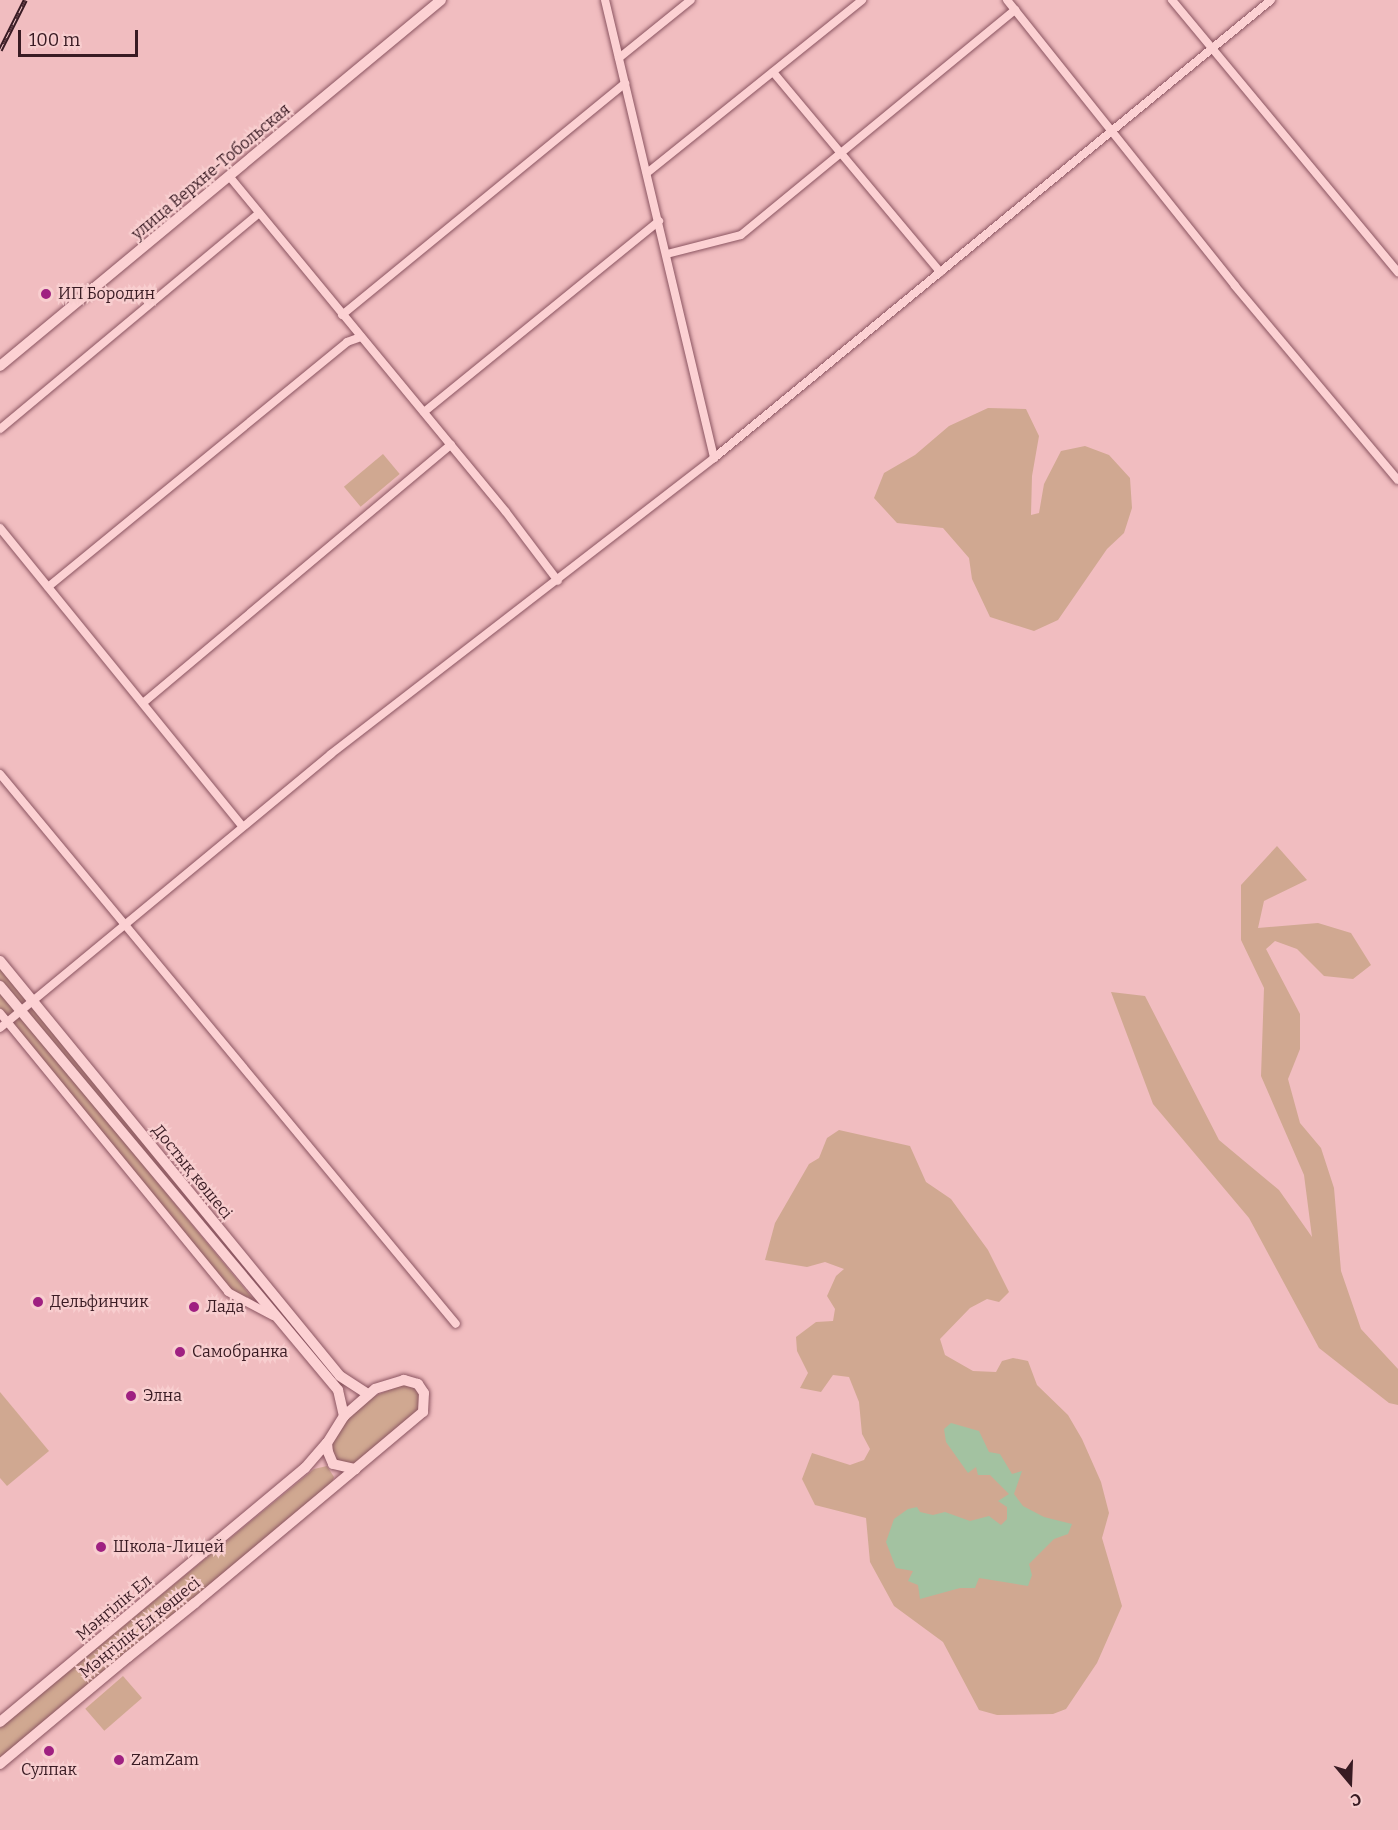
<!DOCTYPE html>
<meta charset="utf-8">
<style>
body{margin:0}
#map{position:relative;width:1398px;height:1830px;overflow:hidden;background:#f1bdc0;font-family:Bitter,serif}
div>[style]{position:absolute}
.green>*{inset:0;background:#d0a891;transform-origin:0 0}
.water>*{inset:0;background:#a3c2a1}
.roads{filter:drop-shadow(0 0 2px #8b5561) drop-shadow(0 0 2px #8b5561)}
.street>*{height:8px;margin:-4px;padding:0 4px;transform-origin:4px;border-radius:4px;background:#fcd1d3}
.secondary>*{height:10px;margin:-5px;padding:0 5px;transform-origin:5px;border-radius:5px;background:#fcd1d3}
.rail>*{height:4.5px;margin-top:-2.25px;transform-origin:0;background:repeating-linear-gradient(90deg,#f8cecf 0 7px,#391b23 0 14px);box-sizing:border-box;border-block:2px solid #391b23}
.dots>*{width:16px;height:16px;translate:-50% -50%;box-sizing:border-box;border:3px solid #f8cecf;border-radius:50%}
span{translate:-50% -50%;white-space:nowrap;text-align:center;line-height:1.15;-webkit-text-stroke:4.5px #f8cecf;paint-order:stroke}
.street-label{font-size:16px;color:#391b23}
.poi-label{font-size:16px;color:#391b23}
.left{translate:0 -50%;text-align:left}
.north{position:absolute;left:1320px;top:1752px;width:60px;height:60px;-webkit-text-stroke:4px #f8cecf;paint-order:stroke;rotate:161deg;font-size:16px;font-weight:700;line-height:24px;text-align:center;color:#391b23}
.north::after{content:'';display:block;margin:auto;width:21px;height:27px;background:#391b23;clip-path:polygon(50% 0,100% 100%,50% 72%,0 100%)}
.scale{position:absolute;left:18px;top:30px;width:120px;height:27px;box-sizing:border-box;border:3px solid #391b23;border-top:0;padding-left:8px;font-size:18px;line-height:21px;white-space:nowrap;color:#391b23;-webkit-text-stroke:4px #f8cecf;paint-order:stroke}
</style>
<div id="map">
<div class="green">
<div style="clip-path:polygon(988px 408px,1026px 409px,1039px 436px,1032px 476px,1031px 515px,1039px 513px,1044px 484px,1061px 451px,1085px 446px,1109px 455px,1130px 478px,1132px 508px,1124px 533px,1107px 549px,1058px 620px,1034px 631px,990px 617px,972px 579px,969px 558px,943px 528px,897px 523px,874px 498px,884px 473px,915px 455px,949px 426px)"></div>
<div style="left:383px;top:454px;width:26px;height:51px;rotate:50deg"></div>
<div style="clip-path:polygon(1277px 846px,1307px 880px,1264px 901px,1258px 928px,1318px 923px,1351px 933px,1371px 965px,1353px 979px,1324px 976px,1297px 949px,1275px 941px,1266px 949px,1300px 1014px,1300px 1049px,1288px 1079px,1300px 1123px,1321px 1148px,1334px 1188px,1341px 1271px,1361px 1329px,1398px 1369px,1398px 1405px,1389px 1403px,1319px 1348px,1249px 1218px,1153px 1104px,1111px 992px,1145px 996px,1219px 1140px,1279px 1190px,1312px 1237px,1304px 1175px,1261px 1076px,1264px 988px,1241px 940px,1241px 885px)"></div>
<div style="left:0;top:967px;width:541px;height:8px;rotate:50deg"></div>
<div style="clip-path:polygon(0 993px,65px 1070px,254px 1300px,230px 1290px,0 1008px)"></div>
<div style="clip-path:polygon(839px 1130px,910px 1146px,926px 1182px,951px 1199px,988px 1250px,1009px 1292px,999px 1302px,987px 1299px,970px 1308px,940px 1339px,945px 1355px,973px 1371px,996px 1372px,1002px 1361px,1013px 1358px,1028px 1361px,1037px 1385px,1068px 1415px,1082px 1439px,1101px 1482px,1109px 1513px,1102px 1538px,1122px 1606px,1097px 1663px,1066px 1709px,1053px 1714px,997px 1715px,979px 1710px,943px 1642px,894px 1606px,870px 1562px,866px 1518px,815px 1505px,802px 1479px,812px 1453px,850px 1465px,864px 1460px,870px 1449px,862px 1434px,859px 1402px,849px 1377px,833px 1375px,821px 1392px,800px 1388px,808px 1373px,797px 1351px,796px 1337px,816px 1322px,833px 1321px,835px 1309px,827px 1296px,836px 1276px,844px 1269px,825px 1262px,807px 1267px,765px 1260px,775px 1223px,809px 1164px,819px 1158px,827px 1138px)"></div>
<div style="clip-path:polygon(403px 1384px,414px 1385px,422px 1394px,419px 1411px,354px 1465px,335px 1461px,331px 1444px,352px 1412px,363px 1401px)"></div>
<div style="clip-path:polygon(0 1392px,49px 1451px,7px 1486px,0 1478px)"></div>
<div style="clip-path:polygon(327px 1466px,334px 1477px,332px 1483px,0 1758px,0 1728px,314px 1469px)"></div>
<div style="left:123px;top:1676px;width:29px;height:50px;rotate:49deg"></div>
</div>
<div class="water">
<div style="clip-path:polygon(951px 1423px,979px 1431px,989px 1452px,1000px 1454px,1012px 1474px,1022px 1471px,1014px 1494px,1023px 1506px,1044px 1517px,1072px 1524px,1068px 1534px,1054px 1539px,1029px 1564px,1032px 1575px,1028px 1586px,979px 1578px,975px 1588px,960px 1588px,920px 1599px,918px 1585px,908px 1581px,913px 1571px,896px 1568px,886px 1542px,894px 1519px,908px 1509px,917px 1507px,920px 1512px,933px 1515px,945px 1512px,970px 1521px,989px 1516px,1001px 1525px,1007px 1519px,1007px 1507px,998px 1501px,1009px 1494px,990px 1475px,978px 1475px,976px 1467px,968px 1473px,946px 1442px,944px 1429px)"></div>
</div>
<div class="roads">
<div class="street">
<div style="left:605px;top:0;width:471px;rotate:76.6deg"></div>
<div style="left:1007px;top:0;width:366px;rotate:51.4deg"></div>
<div style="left:1235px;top:286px;width:253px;rotate:50deg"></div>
<div style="left:1172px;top:0;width:354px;rotate:50.3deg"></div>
<div style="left:619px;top:58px;width:92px;rotate:-38.9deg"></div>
<div style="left:773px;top:72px;width:261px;rotate:50.1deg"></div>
<div style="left:647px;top:173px;width:276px;rotate:-38.8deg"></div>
<div style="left:229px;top:176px;width:435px;rotate:50.5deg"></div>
<div style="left:506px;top:512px;width:86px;rotate:53deg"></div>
<div style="left:667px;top:254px;width:76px;rotate:-14.4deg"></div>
<div style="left:741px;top:235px;width:355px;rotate:-39.4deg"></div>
<div style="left:342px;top:315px;width:366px;rotate:-39.3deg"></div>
<div style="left:424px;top:412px;width:303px;rotate:-39.1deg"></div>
<div style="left:0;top:429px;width:337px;rotate:-39.8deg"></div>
<div style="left:0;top:528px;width:384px;rotate:50.9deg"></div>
<div style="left:48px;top:587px;width:387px;rotate:-39.3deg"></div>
<div style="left:347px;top:342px;width:15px;rotate:-20deg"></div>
<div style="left:143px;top:703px;width:402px;rotate:-40deg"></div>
<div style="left:0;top:774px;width:714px;rotate:50.34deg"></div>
<div style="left:0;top:1013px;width:360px;rotate:50.7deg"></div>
<div style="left:228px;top:1292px;width:51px;rotate:28.1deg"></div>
<div style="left:0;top:1028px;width:430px;rotate:-39.6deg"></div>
<div style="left:331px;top:754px;width:484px;rotate:-37.7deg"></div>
<div style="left:714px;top:458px;width:721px;rotate:-39.43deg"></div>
</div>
<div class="secondary">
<div style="left:0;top:366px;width:573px;rotate:-39.69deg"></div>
<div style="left:0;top:961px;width:536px;rotate:50.67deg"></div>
<div style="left:340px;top:1376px;width:33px;rotate:33deg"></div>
<div style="left:0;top:986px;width:527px;rotate:50.08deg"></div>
<div style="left:338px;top:1390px;width:27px;rotate:77deg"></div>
<div style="left:0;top:1722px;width:397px;rotate:-39.8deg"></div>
<div style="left:305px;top:1468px;width:33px;rotate:-49deg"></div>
<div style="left:0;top:1764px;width:167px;rotate:-39.9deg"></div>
<div style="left:128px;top:1657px;width:86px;rotate:-38.9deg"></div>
<div style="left:195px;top:1603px;width:209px;rotate:-39.9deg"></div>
<div style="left:355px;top:1469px;width:89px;rotate:-40deg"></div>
<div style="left:423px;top:1412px;width:19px;rotate:-87deg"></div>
<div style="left:424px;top:1393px;width:11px;rotate:-124deg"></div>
<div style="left:418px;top:1384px;width:15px;rotate:-164deg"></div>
<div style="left:404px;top:1380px;width:30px;rotate:163deg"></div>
<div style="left:375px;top:1389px;width:41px;rotate:138.9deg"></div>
<div style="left:344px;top:1416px;width:32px;rotate:122deg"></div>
<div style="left:327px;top:1443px;width:9px;rotate:84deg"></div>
<div style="left:328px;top:1452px;width:13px;rotate:67deg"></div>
<div style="left:333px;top:1464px;width:23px;rotate:13deg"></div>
</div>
</div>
<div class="rail">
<div style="left:0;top:50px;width:56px;rotate:-63.4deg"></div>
</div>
<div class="dots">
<div style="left:46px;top:294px;background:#9f2081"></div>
<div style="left:38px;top:1302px;background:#9f2081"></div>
<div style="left:194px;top:1307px;background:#9f2081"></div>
<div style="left:180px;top:1352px;background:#9f2081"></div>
<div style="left:131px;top:1396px;background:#9f2081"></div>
<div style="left:101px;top:1547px;background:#9f2081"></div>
<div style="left:49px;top:1751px;background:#9f2081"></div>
<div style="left:119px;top:1760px;background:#9f2081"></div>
</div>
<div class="street-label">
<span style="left:211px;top:172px;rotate:-40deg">улица Верхне-Тобольская</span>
<span style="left:192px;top:1172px;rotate:51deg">Достық көшесі</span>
<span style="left:114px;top:1608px;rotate:-40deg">Мәңгілік Ел</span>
<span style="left:140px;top:1628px;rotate:-39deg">Мәңгілік Ел көшесі</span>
</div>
<div class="poi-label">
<span class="left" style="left:58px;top:294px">ИП Бородин</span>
<span class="left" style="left:50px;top:1302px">Дельфинчик</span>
<span class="left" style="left:206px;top:1307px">Лада</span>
<span class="left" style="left:192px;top:1352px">Самобранка</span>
<span class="left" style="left:143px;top:1396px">Элна</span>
<span class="left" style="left:113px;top:1547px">Школа-Лицей</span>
<span class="left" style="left:131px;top:1760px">ZamZam</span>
<span style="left:49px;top:1770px">Сулпак</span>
</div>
<div class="north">С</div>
<div class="scale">100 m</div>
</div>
